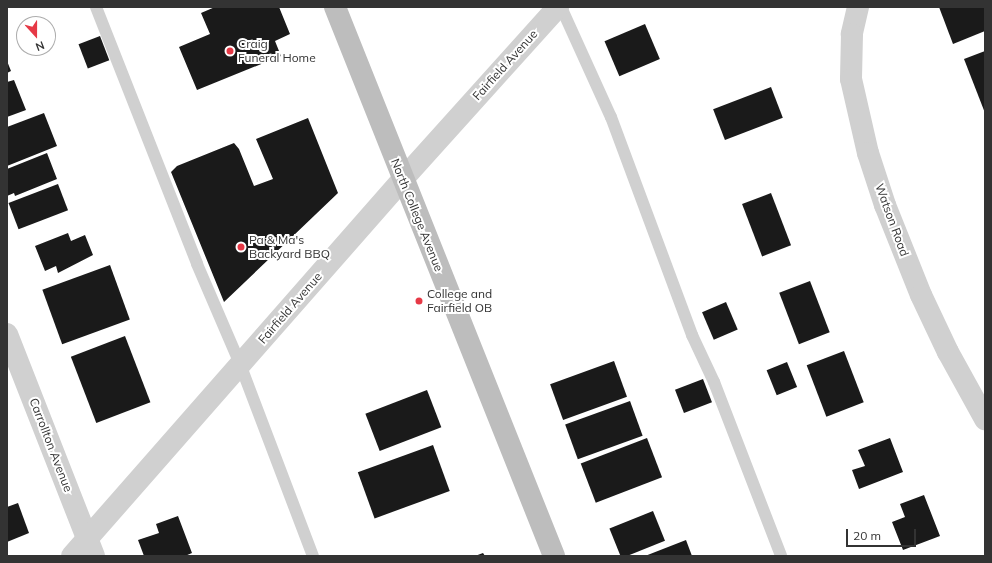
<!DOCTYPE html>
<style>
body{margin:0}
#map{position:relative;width:992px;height:563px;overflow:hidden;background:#fff;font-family:Mulish,sans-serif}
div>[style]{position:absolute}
.building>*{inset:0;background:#1a1a1a;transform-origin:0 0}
.service>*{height:12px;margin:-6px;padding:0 6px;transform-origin:6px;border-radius:6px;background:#d0d0d0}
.minor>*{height:22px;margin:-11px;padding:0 11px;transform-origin:11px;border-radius:11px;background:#d0d0d0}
.tertiary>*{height:22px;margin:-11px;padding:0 11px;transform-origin:11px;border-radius:11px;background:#d0d0d0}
.secondary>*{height:22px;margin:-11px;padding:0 11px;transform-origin:11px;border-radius:11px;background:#bdbdbd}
.dots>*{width:11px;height:11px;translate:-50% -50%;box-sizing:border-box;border:2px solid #fff;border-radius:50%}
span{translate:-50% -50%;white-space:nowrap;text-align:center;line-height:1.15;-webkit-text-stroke:4px #fff;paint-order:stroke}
.poi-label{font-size:12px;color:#333}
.left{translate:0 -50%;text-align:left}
.street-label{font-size:12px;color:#333}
.frame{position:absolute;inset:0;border:8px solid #333;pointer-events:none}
.north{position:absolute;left:16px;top:16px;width:40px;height:40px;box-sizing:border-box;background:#fff;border:1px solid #adadad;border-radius:50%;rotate:159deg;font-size:11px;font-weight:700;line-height:16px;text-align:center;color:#333}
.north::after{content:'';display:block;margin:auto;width:14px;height:18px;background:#e63946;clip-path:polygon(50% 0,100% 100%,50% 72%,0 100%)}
.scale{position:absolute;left:846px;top:529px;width:70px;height:18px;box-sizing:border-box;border:2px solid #333;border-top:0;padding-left:5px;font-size:12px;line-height:14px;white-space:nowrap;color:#333;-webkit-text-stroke:3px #fff;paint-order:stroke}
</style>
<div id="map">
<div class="building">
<div style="clip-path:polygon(215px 7px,279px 7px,290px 34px,275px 41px,281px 56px,197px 90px,179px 47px,210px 34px,201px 13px)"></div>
<div style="clip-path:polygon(939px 7px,985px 7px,985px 31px,953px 44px)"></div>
<div style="left:645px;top:24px;width:38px;height:44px;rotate:67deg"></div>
<div style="left:100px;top:36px;width:26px;height:23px;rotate:69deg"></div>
<div style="clip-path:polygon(985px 51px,985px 113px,964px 59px)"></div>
<div style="clip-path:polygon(7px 61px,11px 71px,7px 73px)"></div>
<div style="clip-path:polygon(14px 80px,26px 110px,7px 117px,7px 82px)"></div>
<div style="left:771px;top:87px;width:33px;height:62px;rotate:69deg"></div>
<div style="clip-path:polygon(44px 113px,57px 146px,7px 166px,7px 127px)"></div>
<div style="clip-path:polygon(308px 118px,338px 193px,224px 302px,171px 172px,177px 166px,234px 143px,239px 149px,254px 186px,273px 179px,256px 139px)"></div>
<div style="clip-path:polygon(47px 153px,57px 179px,15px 196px,14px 193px,7px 196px,7px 169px)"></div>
<div style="left:58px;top:184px;width:28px;height:53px;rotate:69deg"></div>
<div style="left:771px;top:193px;width:56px;height:31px;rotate:69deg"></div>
<div style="clip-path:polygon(68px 233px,71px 241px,85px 235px,93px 255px,58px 273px,56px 266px,45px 271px,35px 246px)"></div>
<div style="left:110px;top:265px;width:58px;height:72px;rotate:70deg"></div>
<div style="left:810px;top:281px;width:55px;height:33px;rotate:69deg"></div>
<div style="left:726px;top:302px;width:30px;height:26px;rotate:67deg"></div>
<div style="left:125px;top:336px;width:71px;height:58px;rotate:69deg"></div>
<div style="left:844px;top:351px;width:55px;height:40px;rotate:69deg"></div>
<div style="left:614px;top:361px;width:38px;height:68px;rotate:70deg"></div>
<div style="left:787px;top:362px;width:27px;height:22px;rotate:68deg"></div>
<div style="left:703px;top:379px;width:25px;height:30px;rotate:69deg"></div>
<div style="left:427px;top:390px;width:40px;height:66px;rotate:69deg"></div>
<div style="left:630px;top:401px;width:37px;height:69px;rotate:70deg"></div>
<div style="left:647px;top:438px;width:42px;height:71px;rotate:69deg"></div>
<div style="clip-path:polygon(890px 438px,903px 472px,859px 489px,852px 470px,865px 466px,858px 450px)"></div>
<div style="left:433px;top:445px;width:49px;height:80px;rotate:70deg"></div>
<div style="clip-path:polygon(924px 495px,940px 536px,903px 550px,892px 522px,905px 517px,900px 504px)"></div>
<div style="clip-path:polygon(18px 503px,29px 533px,7px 542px,7px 507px)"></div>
<div style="left:653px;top:511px;width:32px;height:47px;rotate:68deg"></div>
<div style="clip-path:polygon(178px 516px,192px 553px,185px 556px,144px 556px,138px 540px,159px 533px,156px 524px)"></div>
<div style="clip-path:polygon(686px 540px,692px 556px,645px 556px)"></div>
<div style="clip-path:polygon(483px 553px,485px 556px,475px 556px)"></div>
</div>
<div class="service">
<div style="left:96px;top:7px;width:276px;rotate:68.5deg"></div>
<div style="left:197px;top:264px;width:109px;rotate:66.7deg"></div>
<div style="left:240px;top:364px;width:205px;rotate:69.2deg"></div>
<div style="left:561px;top:7px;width:121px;rotate:65.6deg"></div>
<div style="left:611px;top:117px;width:233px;rotate:69.6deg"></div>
<div style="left:692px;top:335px;width:52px;rotate:64.9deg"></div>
<div style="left:714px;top:382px;width:186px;rotate:68.9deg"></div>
</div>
<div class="minor">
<div style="left:858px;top:7px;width:28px;rotate:103deg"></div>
<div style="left:852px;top:34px;width:45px;rotate:91.3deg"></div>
<div style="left:851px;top:79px;width:76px;rotate:77.1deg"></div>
<div style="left:868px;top:153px;width:55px;rotate:71.9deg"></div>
<div style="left:885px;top:205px;width:97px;rotate:68.2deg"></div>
<div style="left:921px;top:295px;width:63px;rotate:64.7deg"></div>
<div style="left:948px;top:352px;width:77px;rotate:61.1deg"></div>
<div style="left:7px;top:334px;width:238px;rotate:68.6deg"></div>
<div style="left:72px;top:556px;width:502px;rotate:-48.72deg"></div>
</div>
<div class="tertiary">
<div style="left:403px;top:179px;width:232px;rotate:-48deg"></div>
</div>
<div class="secondary">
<div style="left:335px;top:7px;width:591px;rotate:68.25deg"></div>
</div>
<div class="dots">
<div style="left:230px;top:51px;background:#e63946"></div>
<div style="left:241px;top:247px;background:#e63946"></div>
<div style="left:419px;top:301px;background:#e63946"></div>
</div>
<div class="poi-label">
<span class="left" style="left:238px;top:51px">Craig<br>Funeral Home</span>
<span class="left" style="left:249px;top:247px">Pa &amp; Ma's<br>Backyard BBQ</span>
<span class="left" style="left:427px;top:301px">College and<br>Fairfield OB</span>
</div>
<div class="street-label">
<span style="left:505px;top:65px;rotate:-48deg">Fairfield Avenue</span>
<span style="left:417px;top:215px;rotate:68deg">North College Avenue</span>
<span style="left:892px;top:220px;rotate:70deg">Watson Road</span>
<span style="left:290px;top:308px;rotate:-49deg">Fairfield Avenue</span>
<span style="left:51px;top:445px;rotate:69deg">Carrollton Avenue</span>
</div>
<div class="frame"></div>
<div class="north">N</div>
<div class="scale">20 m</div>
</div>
